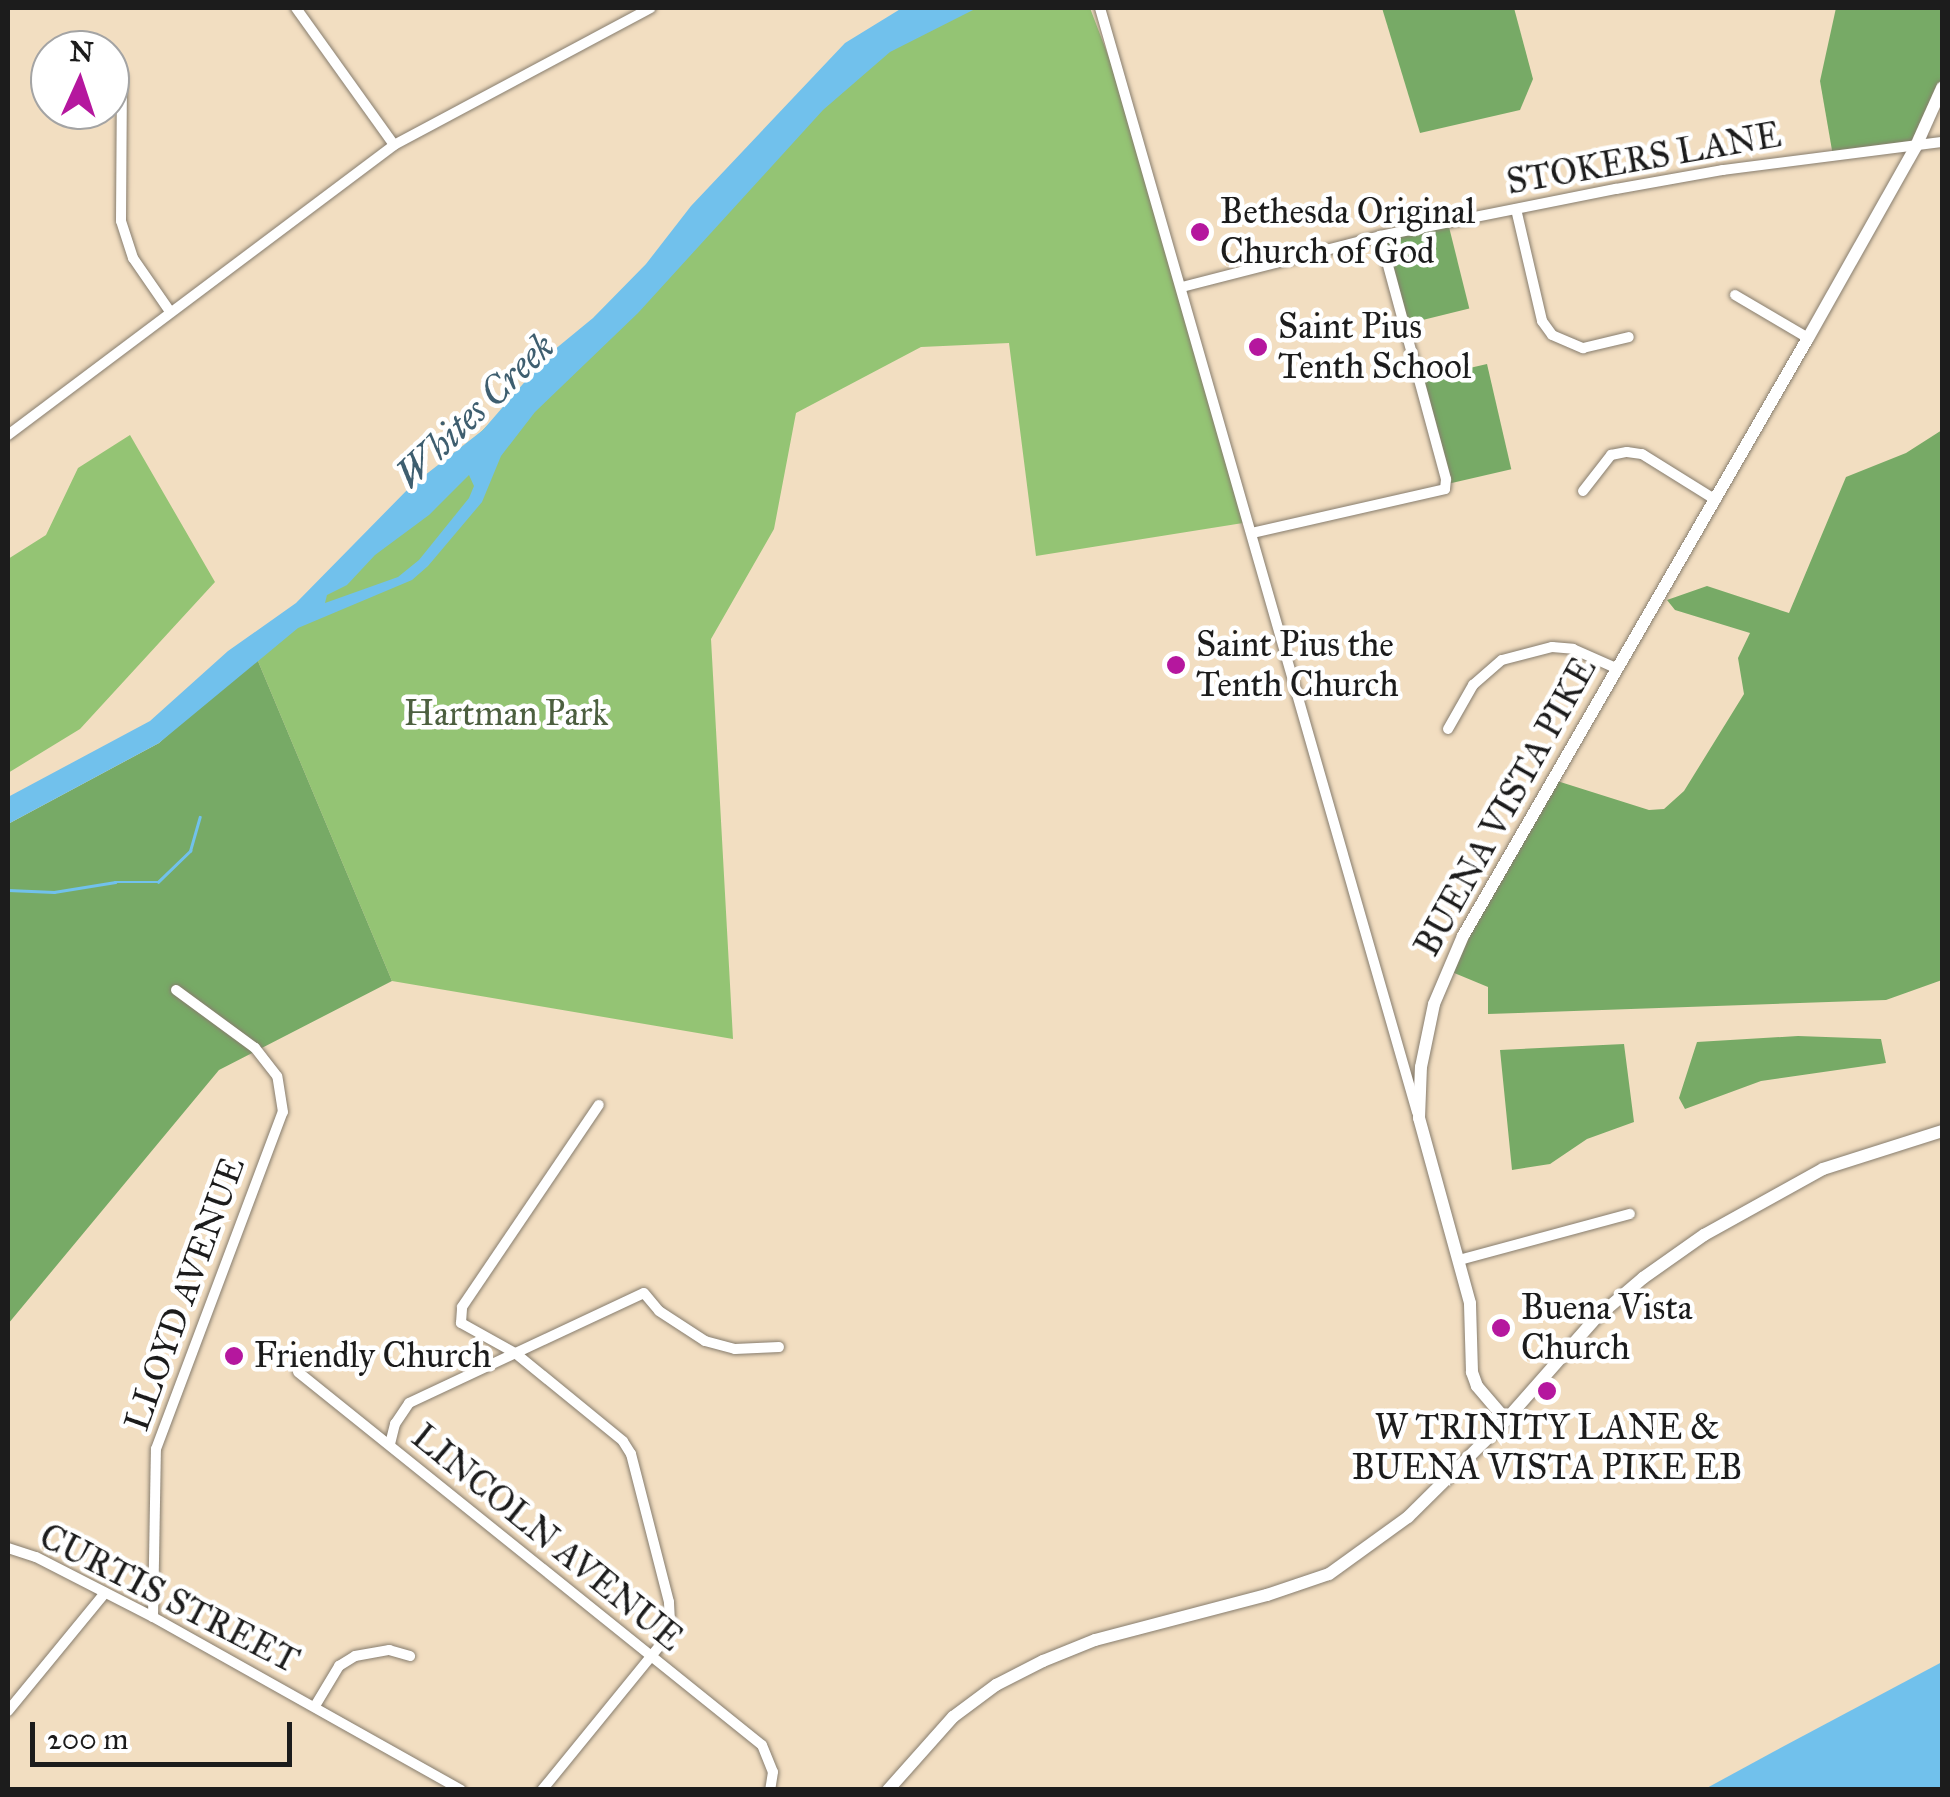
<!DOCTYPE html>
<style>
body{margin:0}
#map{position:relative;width:1950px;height:1797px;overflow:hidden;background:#f2dec1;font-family:"IM FELL Great Primer",serif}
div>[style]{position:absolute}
.green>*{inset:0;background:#94c474}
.forest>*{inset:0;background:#7a6;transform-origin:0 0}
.water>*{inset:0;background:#71c1ec}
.stream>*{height:2.5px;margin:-1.25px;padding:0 1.25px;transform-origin:1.25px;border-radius:1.25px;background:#71c1ec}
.roads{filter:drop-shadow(0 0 2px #877d6e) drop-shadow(0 0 2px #877d6e)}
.minor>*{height:10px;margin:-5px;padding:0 5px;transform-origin:5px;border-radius:5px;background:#fff}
.major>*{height:12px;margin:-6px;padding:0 6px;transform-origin:6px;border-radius:6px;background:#fff}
.dots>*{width:28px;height:28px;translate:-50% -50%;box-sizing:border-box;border:5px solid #fff;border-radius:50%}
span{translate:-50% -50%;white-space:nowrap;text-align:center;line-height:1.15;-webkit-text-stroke:9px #fff;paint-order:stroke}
.street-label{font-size:35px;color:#1c1c1c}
.poi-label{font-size:35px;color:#1c1c1c}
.left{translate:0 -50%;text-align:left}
.park-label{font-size:35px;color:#4c5f3f}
.water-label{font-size:38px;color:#3e5e6f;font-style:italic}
.frame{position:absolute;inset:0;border:10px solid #1c1c1c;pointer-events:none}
.north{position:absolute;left:30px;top:30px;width:100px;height:100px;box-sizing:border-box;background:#fff;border:2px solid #a4a4a4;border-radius:50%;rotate:3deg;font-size:28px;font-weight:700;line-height:40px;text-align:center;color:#1c1c1c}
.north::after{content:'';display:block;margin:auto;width:35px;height:45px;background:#b5179e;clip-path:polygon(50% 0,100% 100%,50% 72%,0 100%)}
.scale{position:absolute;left:30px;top:1722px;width:262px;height:45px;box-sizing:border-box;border:5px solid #1c1c1c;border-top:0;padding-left:12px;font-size:30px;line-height:35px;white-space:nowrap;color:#1c1c1c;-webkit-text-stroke:8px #fff;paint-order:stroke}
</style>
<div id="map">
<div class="green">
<div style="clip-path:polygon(963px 8px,1090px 8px,1119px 84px,1243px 523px,1036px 556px,1009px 343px,921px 347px,796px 413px,774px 529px,711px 639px,733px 1039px,392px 981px,255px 654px,745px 172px,905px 36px)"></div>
<div style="clip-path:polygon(130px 435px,215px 582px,80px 729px,8px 773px,8px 559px,46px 535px,78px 468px)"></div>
</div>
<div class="forest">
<div style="clip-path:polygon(1382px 8px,1514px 8px,1533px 79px,1520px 110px,1420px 133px)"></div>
<div style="clip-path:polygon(1836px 8px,1942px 8px,1942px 88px,1916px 146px,1833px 156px,1820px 81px)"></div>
<div style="left:1448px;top:223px;width:88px;height:69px;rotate:76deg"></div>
<div style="left:1487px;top:364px;width:108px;height:70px;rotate:77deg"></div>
<div style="clip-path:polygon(1942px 430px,1942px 980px,1886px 1000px,1488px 1014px,1488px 987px,1447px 970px,1554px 780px,1649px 810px,1664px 809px,1684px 791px,1744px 694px,1738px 658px,1750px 633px,1675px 610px,1667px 600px,1707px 586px,1789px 613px,1846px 477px,1906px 453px)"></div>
<div style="clip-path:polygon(255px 654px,392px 981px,219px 1070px,8px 1324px,8px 824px,159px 743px)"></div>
<div style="clip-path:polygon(1798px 1036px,1881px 1039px,1886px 1063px,1761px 1081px,1685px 1109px,1679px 1098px,1697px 1042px)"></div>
<div style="clip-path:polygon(1624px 1044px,1634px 1122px,1587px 1139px,1550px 1164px,1512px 1170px,1500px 1050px)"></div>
</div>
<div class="water">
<div style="clip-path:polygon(evenodd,902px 8px,977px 8px,890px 52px,823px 110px,638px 313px,535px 412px,501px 456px,482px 502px,428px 566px,412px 580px,298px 628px,159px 743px,8px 824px,8px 797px,150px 721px,228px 651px,296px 603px,411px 486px,483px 430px,548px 355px,593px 318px,646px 264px,691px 206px,845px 43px,902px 8px,469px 475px,474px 486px,469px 498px,419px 560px,398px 577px,325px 603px,327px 595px,347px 585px,375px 555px,429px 515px,469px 475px)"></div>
<div style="clip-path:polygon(1942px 1662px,1942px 1789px,1705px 1789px,1773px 1752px)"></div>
</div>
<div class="stream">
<div style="left:8px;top:890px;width:46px;rotate:2.5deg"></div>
<div style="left:54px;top:892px;width:62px;rotate:-9.3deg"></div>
<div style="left:115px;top:882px;width:43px"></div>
<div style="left:158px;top:882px;width:45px;rotate:-44.1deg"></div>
<div style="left:190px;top:851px;width:35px;rotate:-74deg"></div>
</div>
<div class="roads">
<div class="minor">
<div style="left:296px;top:8px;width:168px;rotate:54.4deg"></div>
<div style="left:1100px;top:8px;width:1149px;rotate:73.98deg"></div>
<div style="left:122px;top:77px;width:144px;rotate:90.4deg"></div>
<div style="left:121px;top:221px;width:39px;rotate:72deg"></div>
<div style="left:133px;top:258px;width:63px;rotate:55.3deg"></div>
<div style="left:1516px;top:209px;width:115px;rotate:76.9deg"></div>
<div style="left:1542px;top:321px;width:17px;rotate:54deg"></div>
<div style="left:1552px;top:335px;width:34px;rotate:23deg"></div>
<div style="left:1583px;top:348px;width:47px;rotate:-13.4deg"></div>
<div style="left:1182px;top:287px;width:204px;rotate:-14.4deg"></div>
<div style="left:1380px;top:236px;width:241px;rotate:-11.3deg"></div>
<div style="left:1616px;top:189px;width:109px;rotate:-10.1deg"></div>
<div style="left:1723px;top:170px;width:221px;rotate:-7.3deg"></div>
<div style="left:1735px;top:295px;width:85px;rotate:30.5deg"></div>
<div style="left:8px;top:435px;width:483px;rotate:-36.9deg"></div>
<div style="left:394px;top:145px;width:291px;rotate:-28.1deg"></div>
<div style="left:1583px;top:491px;width:46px;rotate:-52.1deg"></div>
<div style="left:1611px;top:455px;width:16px;rotate:-11deg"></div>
<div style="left:1627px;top:452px;width:15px;rotate:8deg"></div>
<div style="left:1642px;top:454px;width:87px;rotate:31.9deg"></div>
<div style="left:1252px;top:533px;width:198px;rotate:-12.8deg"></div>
<div style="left:1445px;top:489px;width:10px;rotate:-84deg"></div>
<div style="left:1446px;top:479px;width:252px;rotate:-105.2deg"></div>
<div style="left:1448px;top:729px;width:51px;rotate:-60.4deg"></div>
<div style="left:1473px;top:685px;width:38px;rotate:-41deg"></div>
<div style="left:1502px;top:660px;width:52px;rotate:-14.6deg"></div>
<div style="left:1552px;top:647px;width:21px;rotate:5deg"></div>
<div style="left:1573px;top:649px;width:49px;rotate:24deg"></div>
<div style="left:1459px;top:1260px;width:177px;rotate:-15.1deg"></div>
<div style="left:298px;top:1372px;width:595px;rotate:38.8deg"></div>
<div style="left:762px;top:1745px;width:29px;rotate:68deg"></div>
<div style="left:773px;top:1772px;width:18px;rotate:99deg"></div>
<div style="left:390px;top:1444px;width:21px;rotate:-76deg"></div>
<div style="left:395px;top:1424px;width:25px;rotate:-56deg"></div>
<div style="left:409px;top:1403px;width:259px;rotate:-25.1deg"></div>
<div style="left:644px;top:1293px;width:23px;rotate:50deg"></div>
<div style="left:659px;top:1311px;width:55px;rotate:33.1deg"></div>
<div style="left:705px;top:1341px;width:31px;rotate:15deg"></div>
<div style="left:735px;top:1349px;width:44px;rotate:-2.6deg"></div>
<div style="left:8px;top:1548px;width:29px;rotate:18deg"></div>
<div style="left:36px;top:1557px;width:131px;rotate:27.1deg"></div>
<div style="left:153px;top:1617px;width:353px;rotate:29.3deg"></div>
<div style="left:153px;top:1617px;width:168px;rotate:-89deg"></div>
<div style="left:156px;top:1449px;width:360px;rotate:-69.4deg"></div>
<div style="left:283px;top:1112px;width:36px;rotate:-99deg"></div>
<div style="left:277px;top:1076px;width:36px;rotate:-128deg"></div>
<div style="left:255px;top:1048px;width:98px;rotate:-143.7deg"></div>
<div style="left:315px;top:1706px;width:47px;rotate:-59deg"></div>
<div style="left:339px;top:1666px;width:19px;rotate:-32deg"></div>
<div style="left:355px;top:1656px;width:35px;rotate:-10deg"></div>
<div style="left:389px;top:1650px;width:22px;rotate:16deg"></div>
<div style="left:8px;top:1711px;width:153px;rotate:-50.6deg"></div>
<div style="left:542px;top:1790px;width:195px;rotate:-50.8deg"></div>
<div style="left:665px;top:1639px;width:18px;rotate:-74deg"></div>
<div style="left:670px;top:1622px;width:20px;rotate:-93deg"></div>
<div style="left:669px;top:1602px;width:153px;rotate:-104.4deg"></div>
<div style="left:631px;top:1454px;width:15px;rotate:-122deg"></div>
<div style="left:623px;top:1441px;width:139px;rotate:-140.8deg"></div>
<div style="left:515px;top:1353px;width:62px;rotate:-150.9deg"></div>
<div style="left:461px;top:1323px;width:16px;rotate:-86deg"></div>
<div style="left:462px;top:1307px;width:244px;rotate:-55.9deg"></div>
</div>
<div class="major">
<div style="left:1506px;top:1420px;width:45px;rotate:-130.5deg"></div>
<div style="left:1477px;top:1386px;width:15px;rotate:-110deg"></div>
<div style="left:1472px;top:1372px;width:69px;rotate:-91.7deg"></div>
<div style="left:1470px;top:1303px;width:192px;rotate:-105.4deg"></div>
<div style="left:1419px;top:1118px;width:51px;rotate:-87.8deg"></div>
<div style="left:1421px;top:1067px;width:64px;rotate:-78.3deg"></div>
<div style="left:1434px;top:1004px;width:74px;rotate:-66.9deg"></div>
<div style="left:1463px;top:936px;width:690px;rotate:-60.02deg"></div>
<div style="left:1808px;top:338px;width:220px;rotate:-60.6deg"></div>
<div style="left:1916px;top:146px;width:64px;rotate:-65.9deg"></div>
<div style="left:888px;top:1790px;width:98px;rotate:-48.3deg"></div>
<div style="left:953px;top:1717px;width:54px;rotate:-36.7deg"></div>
<div style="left:996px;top:1685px;width:53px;rotate:-27.1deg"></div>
<div style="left:1043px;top:1661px;width:56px;rotate:-22deg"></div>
<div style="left:1095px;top:1640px;width:178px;rotate:-14.7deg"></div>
<div style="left:1267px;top:1595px;width:65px;rotate:-18.7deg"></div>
<div style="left:1329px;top:1574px;width:97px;rotate:-35.8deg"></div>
<div style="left:1408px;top:1517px;width:138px;rotate:-44.7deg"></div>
<div style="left:1506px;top:1420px;width:136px;rotate:-48.6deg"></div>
<div style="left:1596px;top:1318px;width:62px;rotate:-40.4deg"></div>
<div style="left:1643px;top:1278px;width:75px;rotate:-35.2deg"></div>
<div style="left:1704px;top:1235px;width:136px;rotate:-29deg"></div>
<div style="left:1823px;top:1169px;width:125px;rotate:-17.7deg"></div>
</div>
</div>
<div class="dots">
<div style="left:1200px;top:232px;background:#b5179e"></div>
<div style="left:1258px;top:347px;background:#b5179e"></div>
<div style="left:1176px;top:665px;background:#b5179e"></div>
<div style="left:1501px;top:1328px;background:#b5179e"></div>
<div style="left:234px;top:1356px;background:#b5179e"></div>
<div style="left:1547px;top:1391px;background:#b5179e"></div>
</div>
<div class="street-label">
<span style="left:1644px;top:159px;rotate:-10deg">STOKERS LANE</span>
<span style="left:1506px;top:807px;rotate:-61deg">BUENA VISTA PIKE</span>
<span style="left:185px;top:1294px;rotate:-70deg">LLOYD AVENUE</span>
<span style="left:547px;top:1538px;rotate:39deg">LINCOLN AVENUE</span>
<span style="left:169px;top:1599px;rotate:27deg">CURTIS STREET</span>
</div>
<div class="poi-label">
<span class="left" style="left:1220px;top:232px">Bethesda Original<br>Church of God</span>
<span class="left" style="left:1278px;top:347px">Saint Pius<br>Tenth School</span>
<span class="left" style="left:1196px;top:665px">Saint Pius the<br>Tenth Church</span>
<span class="left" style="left:1521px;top:1328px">Buena Vista<br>Church</span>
<span class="left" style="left:254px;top:1356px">Friendly Church</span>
<span style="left:1547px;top:1448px">W TRINITY LANE &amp;<br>BUENA VISTA PIKE EB</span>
</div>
<div class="park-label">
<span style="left:506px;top:714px">Hartman Park</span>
</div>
<div class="water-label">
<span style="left:475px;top:411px;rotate:-44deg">Whites Creek</span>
</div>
<div class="frame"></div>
<div class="north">N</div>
<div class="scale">200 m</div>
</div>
